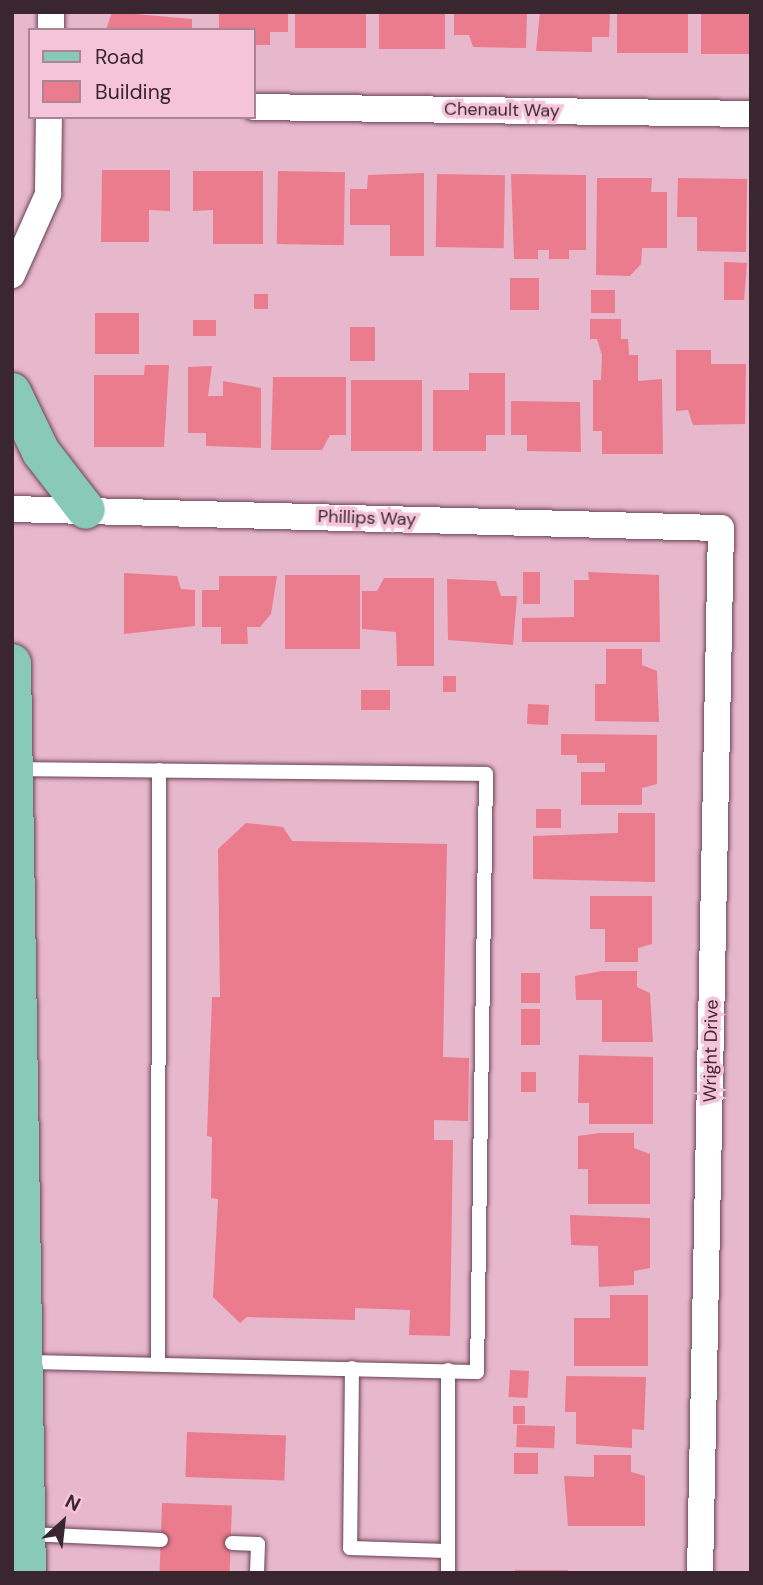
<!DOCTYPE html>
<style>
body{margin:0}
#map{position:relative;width:763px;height:1585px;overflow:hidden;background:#e7b7cb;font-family:"DM Sans",sans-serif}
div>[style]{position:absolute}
.building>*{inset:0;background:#eb7c8d;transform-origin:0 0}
.roads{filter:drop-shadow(0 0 2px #6b4254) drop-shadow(0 0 2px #6b4254)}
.lane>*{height:14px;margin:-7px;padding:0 7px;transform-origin:7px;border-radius:7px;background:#fff}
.street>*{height:26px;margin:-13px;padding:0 13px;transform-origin:13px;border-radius:13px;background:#fff}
.primary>*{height:38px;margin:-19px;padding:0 19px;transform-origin:19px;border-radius:19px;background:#89c9b8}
span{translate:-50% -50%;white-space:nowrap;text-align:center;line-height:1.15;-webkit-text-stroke:7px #f5c4d8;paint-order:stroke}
.street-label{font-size:18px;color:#39262e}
.frame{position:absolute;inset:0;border:14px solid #39262e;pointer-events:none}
.legend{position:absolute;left:28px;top:28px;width:228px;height:91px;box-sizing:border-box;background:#f5c4d8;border:2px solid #aa8594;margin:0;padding:9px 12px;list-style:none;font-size:21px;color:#39262e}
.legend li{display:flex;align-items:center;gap:14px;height:35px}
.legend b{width:35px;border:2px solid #aa8594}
.north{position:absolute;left:28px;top:1487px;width:70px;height:70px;-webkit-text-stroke:5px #f5c4d8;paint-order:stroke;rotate:27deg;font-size:19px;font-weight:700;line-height:28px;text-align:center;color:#39262e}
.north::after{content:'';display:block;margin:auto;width:24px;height:32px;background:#39262e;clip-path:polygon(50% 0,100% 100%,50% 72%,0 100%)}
</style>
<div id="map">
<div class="building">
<div style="clip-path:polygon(112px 12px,192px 19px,192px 30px,106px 30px)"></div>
<div style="clip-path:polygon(219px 12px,288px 12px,288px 32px,270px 32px,270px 45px,254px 45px,254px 30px,219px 30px)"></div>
<div style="left:295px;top:12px;width:71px;height:36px"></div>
<div style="left:379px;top:12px;width:66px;height:37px"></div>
<div style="clip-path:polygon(454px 12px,527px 12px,526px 48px,473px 47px,469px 35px,454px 35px)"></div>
<div style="clip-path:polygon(540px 12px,610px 12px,609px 37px,592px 37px,592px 52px,536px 51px)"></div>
<div style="left:617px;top:12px;width:71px;height:41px"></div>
<div style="left:701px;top:12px;width:50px;height:42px"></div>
<div style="clip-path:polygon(102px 170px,170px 170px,170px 211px,149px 210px,149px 242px,101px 242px)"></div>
<div style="clip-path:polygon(193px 171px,263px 171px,263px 244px,213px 244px,213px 210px,193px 211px)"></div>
<div style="left:278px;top:171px;width:67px;height:73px;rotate:1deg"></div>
<div style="clip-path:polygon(424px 173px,424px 256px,390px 256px,390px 225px,350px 225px,350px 189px,367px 189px,368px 175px)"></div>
<div style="left:437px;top:174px;width:68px;height:73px;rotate:1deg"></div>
<div style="clip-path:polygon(511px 174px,586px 175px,586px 250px,569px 250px,569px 259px,549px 259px,549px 250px,538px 250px,538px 259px,514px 259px)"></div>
<div style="clip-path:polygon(597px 178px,652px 178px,651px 192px,667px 192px,667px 248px,642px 248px,641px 264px,630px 276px,596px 275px)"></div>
<div style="clip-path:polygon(678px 178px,747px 179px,746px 252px,697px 251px,697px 217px,677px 217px)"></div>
<div style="clip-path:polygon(724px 262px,747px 263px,744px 300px,724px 300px)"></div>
<div style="left:539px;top:278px;width:32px;height:29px;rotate:90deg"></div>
<div style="left:591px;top:290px;width:24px;height:23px"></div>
<div style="left:254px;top:294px;width:14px;height:15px"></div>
<div style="left:95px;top:313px;width:44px;height:41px"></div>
<div style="clip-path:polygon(590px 319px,621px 319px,621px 339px,628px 339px,629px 355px,638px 355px,638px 381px,662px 379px,663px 454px,602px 454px,602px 431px,593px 431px,593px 380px,601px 380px,602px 355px,597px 339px,590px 339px)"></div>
<div style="left:193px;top:320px;width:23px;height:16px"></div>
<div style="left:350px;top:327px;width:25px;height:34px"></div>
<div style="clip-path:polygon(676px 350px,711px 350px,711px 364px,746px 364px,745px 424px,693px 425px,688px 410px,676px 411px)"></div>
<div style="clip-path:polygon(145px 365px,169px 365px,164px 447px,94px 447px,94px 375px,144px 375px)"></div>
<div style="clip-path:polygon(212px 366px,208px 396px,223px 396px,223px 381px,261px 388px,261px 448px,206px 446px,206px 433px,188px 433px,188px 367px)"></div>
<div style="clip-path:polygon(469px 373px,505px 373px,505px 435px,486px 435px,486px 451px,433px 451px,433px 390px,469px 390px)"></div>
<div style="clip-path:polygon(273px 377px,346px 377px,346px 435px,330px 435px,322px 450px,271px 450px)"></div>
<div style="left:351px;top:380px;width:71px;height:71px"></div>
<div style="clip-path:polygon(511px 401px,580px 402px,581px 452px,527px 451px,527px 435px,511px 435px)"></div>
<div style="left:523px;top:572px;width:17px;height:32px"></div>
<div style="clip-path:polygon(588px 572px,659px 575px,660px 642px,522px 642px,522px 618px,574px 617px,574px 580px,589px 580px)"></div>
<div style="clip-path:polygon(124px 573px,177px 576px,181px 589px,195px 590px,195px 626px,124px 634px)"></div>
<div style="left:285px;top:575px;width:75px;height:74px"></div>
<div style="clip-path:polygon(219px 576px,277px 576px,271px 614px,260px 627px,247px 627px,248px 644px,221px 644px,221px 627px,202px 627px,202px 590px,219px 590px)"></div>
<div style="clip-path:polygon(384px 578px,434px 578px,434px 666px,397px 666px,396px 632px,362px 629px,362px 591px,377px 591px)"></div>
<div style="clip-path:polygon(447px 579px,496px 581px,501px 596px,517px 596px,513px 645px,448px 640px)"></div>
<div style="clip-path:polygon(606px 649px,642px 649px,642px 665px,657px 671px,659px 722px,595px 721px,595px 684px,606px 684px)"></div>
<div style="left:443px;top:676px;width:13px;height:16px"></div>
<div style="left:361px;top:690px;width:29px;height:20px"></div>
<div style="left:528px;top:704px;width:21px;height:20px;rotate:3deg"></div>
<div style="clip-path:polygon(561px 734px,657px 735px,657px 784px,642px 788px,642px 805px,581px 805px,581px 772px,605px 772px,605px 763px,577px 763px,577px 755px,561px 755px)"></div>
<div style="left:536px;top:809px;width:25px;height:19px"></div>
<div style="clip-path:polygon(618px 813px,655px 813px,655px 882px,533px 879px,533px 836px,618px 833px)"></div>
<div style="clip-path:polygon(246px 823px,283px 827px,292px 841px,447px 844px,443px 1057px,469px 1058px,468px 1121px,434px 1120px,434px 1140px,453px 1140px,450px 1336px,409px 1335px,410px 1310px,355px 1308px,355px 1320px,247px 1317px,240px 1323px,213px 1297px,218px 1199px,211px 1198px,212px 1137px,207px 1136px,212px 997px,220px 997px,218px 849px)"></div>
<div style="clip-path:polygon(590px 896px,652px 896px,652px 944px,638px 948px,638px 962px,605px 962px,605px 929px,590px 929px)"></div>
<div style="clip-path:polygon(602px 971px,637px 971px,637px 987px,650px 993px,653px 1042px,602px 1042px,602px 1000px,576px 1000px,575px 976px)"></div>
<div style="left:521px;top:973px;width:19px;height:30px"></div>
<div style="left:521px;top:1009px;width:19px;height:36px"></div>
<div style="clip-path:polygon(579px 1055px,653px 1057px,653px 1124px,589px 1124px,589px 1103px,578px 1103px)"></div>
<div style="left:521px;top:1072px;width:15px;height:20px"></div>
<div style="clip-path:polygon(600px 1133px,634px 1133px,634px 1148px,650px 1154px,650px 1204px,588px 1204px,588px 1169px,578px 1169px,578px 1136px)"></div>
<div style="clip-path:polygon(570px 1215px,650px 1218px,650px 1268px,634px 1271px,634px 1285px,599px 1287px,598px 1246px,571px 1245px)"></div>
<div style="clip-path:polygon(610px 1295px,648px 1295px,648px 1366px,574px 1366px,574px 1318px,610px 1318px)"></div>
<div style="left:510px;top:1370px;width:19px;height:27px;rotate:3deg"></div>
<div style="clip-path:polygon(566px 1376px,646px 1377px,644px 1430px,632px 1429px,632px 1448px,576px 1444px,576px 1412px,565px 1412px)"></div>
<div style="left:513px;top:1406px;width:12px;height:18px"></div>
<div style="left:517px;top:1425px;width:38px;height:22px;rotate:2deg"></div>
<div style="left:187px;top:1432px;width:99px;height:45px;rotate:2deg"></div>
<div style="left:514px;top:1453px;width:24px;height:21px"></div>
<div style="clip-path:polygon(594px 1455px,631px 1455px,631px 1472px,645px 1476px,645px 1526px,568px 1526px,564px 1476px,594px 1477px)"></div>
<div style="left:162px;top:1503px;width:70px;height:70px;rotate:2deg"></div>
<div style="left:515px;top:1570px;width:53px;height:3px"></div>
</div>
<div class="roads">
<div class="lane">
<div style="left:15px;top:769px;width:471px;rotate:0.6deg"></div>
<div style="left:486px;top:774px;width:598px;rotate:90.86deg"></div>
<div style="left:477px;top:1372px;width:450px;rotate:-178.7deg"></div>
<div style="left:158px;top:1362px;width:592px;rotate:-89.9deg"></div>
<div style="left:352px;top:1368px;width:180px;rotate:90.6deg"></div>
<div style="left:350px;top:1548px;width:97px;rotate:1.8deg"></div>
<div style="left:28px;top:1534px;width:133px;rotate:2.6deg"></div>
<div style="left:232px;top:1543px;width:26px;rotate:2deg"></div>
<div style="left:258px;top:1544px;width:29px;rotate:92deg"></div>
<div style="left:448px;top:1573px;width:203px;rotate:-90deg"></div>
</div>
<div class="street">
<div style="left:51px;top:30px;width:18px;rotate:-90deg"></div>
<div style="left:254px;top:107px;width:497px;rotate:0.8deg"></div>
<div style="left:12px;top:275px;width:89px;rotate:-66deg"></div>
<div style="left:48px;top:194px;width:77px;rotate:-89.3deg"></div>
<div style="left:12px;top:509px;width:709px;rotate:1.54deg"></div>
<div style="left:721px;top:528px;width:1045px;rotate:91.15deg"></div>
</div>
<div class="primary">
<div style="left:12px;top:392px;width:67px;rotate:64.2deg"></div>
<div style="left:41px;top:452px;width:73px;rotate:52.2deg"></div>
<div style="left:12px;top:663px;width:910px;rotate:89.06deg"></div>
</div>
</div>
<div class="street-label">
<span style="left:502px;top:110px;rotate:1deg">Chenault Way</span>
<span style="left:367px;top:518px;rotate:2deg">Phillips Way</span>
<span style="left:711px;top:1051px;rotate:-89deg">Wright Drive</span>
</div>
<div class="frame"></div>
<ul class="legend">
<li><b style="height:9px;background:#89c9b8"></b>Road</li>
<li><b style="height:19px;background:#eb7c8d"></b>Building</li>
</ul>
<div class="north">N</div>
</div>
